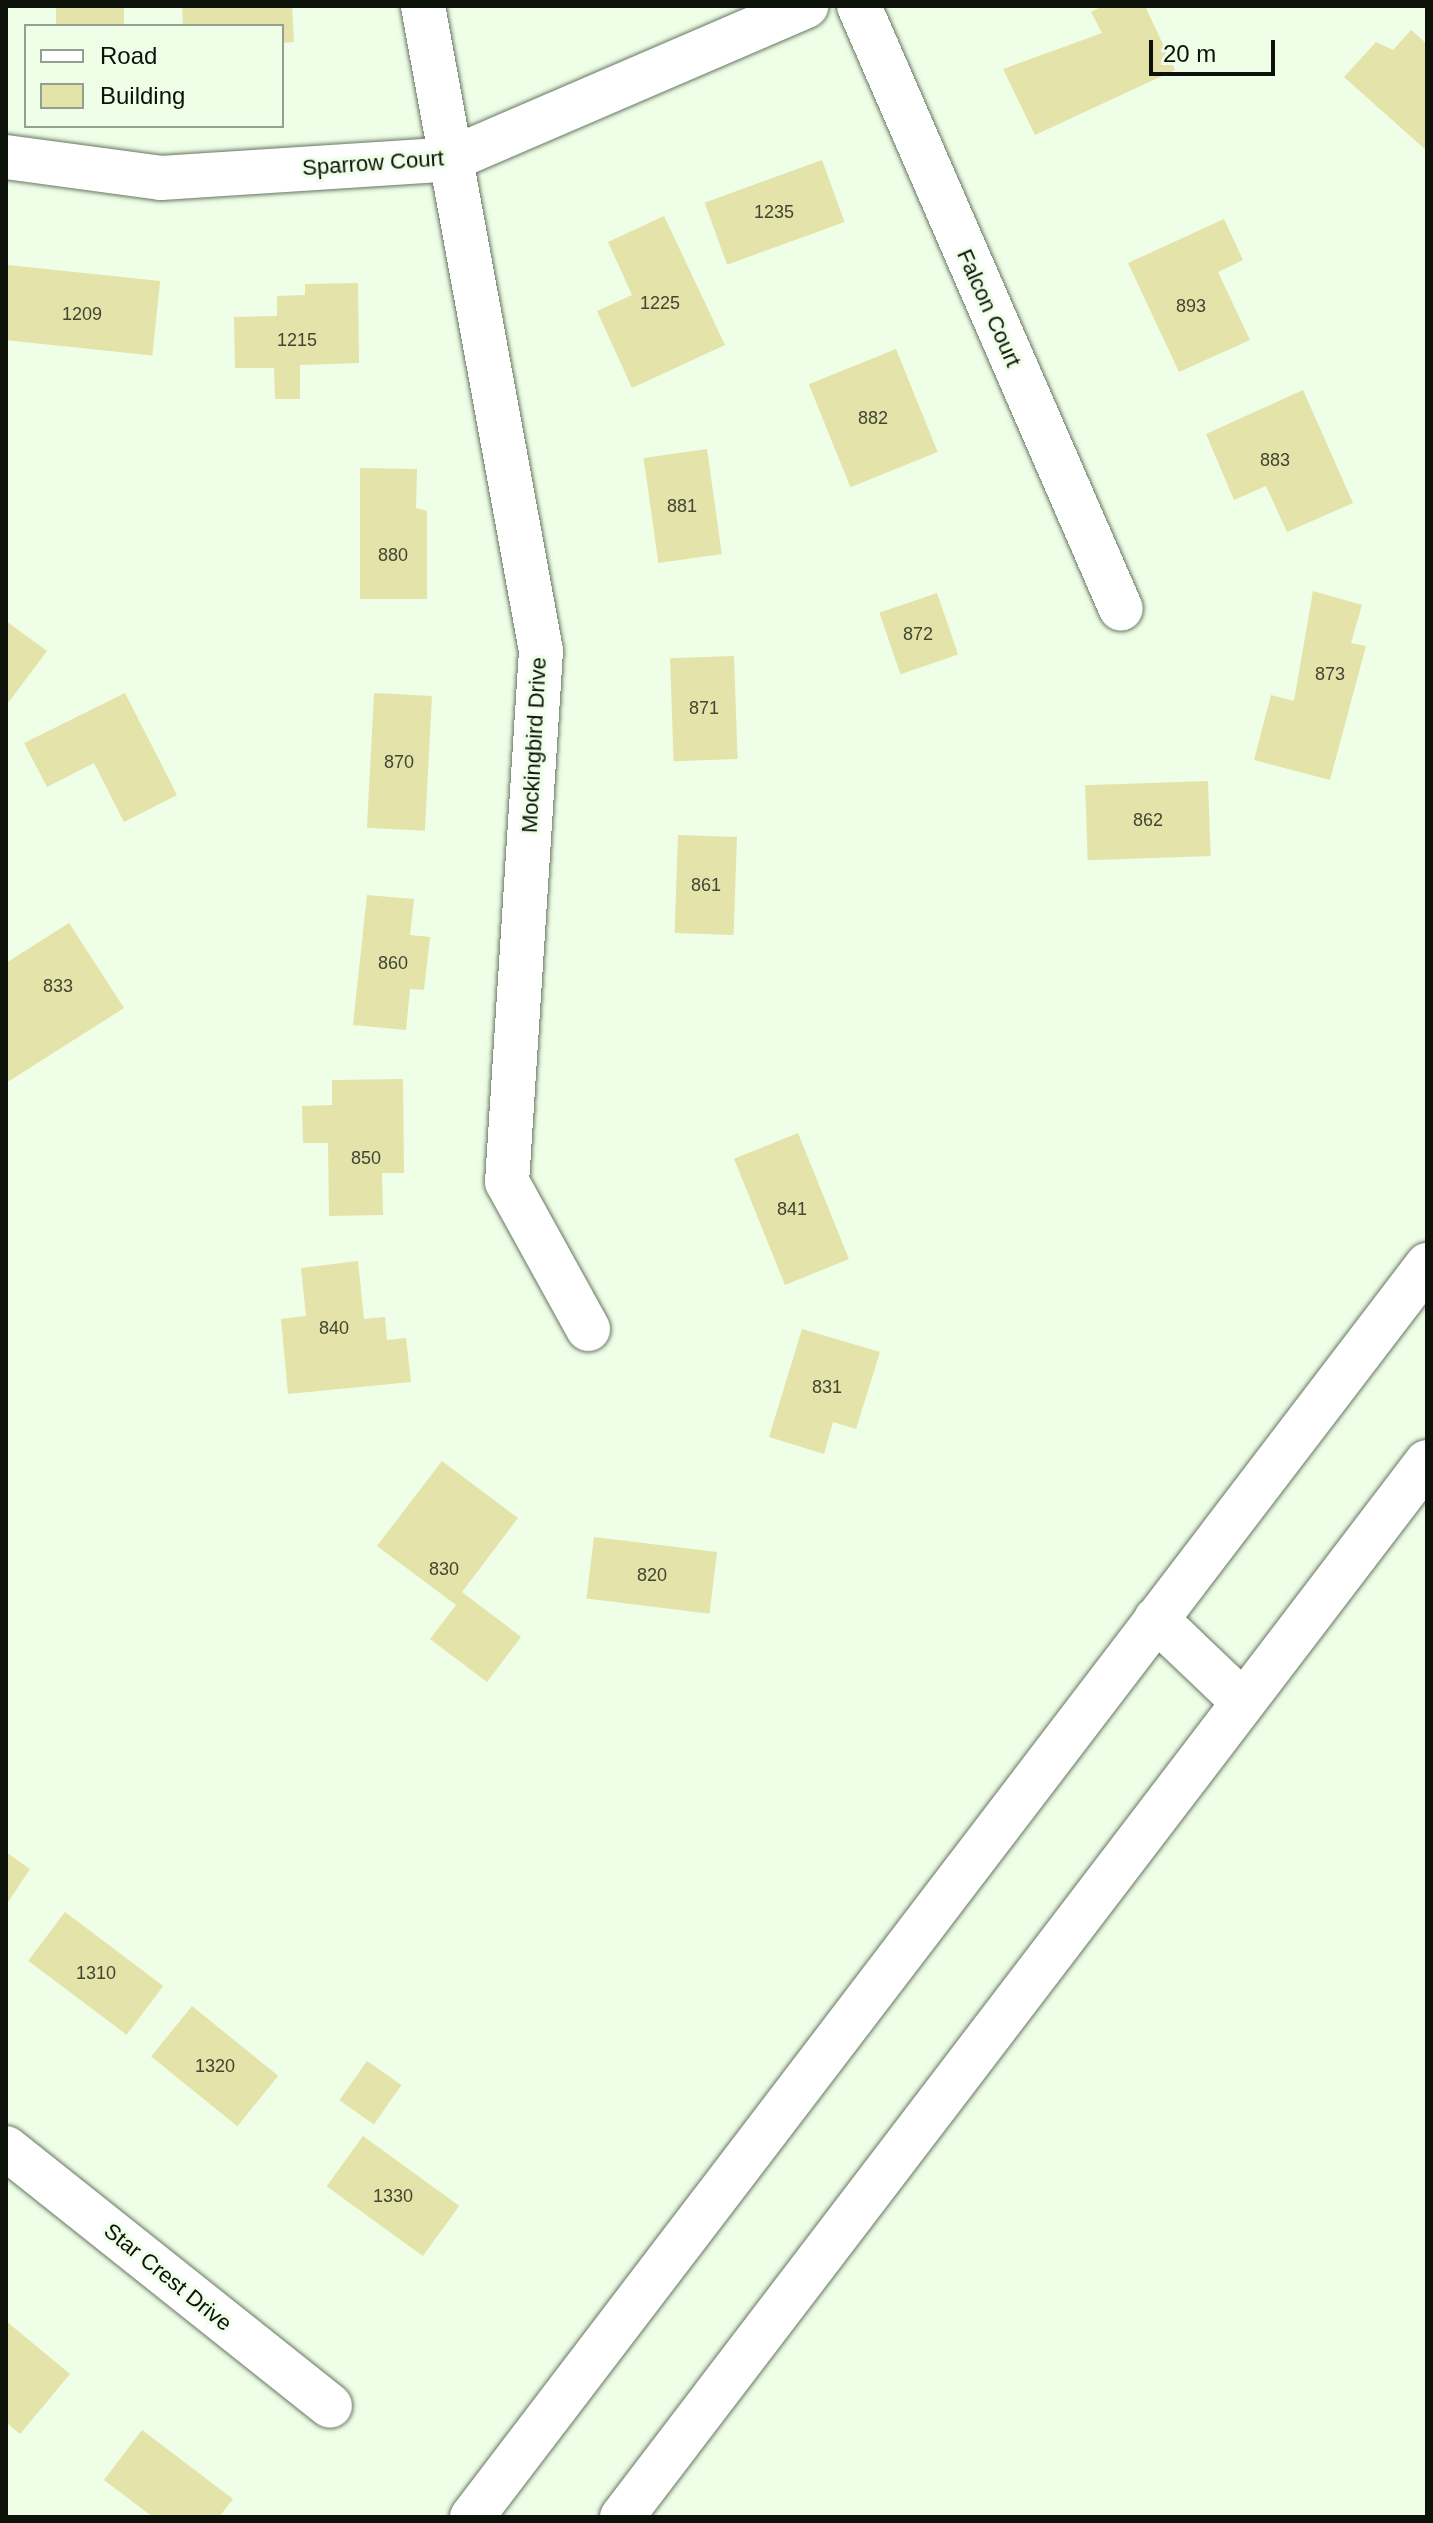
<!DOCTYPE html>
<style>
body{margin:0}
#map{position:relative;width:1433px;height:2523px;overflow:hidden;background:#eefee7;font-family:Arial,sans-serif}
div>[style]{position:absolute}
.building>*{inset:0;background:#e4e3a9;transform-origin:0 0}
.roads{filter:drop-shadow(0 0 2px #677662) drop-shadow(0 0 2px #677662)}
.minor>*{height:44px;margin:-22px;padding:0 22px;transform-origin:22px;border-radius:22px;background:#fff}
.highway>*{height:44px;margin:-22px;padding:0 22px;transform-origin:22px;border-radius:22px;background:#fff}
span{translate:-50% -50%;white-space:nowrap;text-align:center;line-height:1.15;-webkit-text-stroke:6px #eefee7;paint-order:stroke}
.number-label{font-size:18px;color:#424632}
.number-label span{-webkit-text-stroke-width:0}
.street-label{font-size:22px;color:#0c120a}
.frame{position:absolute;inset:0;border:8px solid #0c120a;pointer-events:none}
.legend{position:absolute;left:24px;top:24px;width:260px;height:104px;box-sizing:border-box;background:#eefee7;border:2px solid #94a08f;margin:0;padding:10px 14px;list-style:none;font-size:24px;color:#0c120a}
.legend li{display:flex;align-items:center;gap:16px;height:40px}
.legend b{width:40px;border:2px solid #94a08f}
.scale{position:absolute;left:1149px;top:40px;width:126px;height:36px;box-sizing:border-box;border:4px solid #0c120a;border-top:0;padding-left:10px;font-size:24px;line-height:28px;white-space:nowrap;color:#0c120a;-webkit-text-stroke:6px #eefee7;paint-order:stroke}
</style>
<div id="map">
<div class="building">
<div style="left:56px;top:6px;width:68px;height:20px"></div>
<div style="clip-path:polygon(182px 6px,292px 6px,294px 42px,282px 43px,282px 26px,183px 26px)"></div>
<div style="clip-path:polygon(1103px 6px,1145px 6px,1175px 70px,1035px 135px,1003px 69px,1102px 33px,1091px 12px)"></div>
<div style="clip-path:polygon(1411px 30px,1427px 44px,1427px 151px,1344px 77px,1376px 42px,1393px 50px)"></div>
<div style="left:822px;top:160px;width:66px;height:125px;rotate:70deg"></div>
<div style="clip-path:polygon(664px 216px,725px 345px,632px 388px,597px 311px,632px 295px,608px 242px)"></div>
<div style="clip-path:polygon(1224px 219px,1243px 260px,1218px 272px,1250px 340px,1179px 372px,1128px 263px)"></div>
<div style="left:8px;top:265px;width:153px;height:75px;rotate:6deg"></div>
<div style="clip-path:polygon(358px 283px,359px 363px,300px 365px,300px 399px,275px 399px,274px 368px,235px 368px,234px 317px,277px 316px,277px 296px,305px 295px,305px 284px)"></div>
<div style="left:896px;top:349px;width:111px;height:94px;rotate:68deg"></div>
<div style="clip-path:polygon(1303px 390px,1353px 503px,1287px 532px,1266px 486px,1234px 500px,1206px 434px)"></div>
<div style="left:707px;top:449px;width:106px;height:64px;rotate:82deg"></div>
<div style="clip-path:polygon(360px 468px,417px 469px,416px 508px,427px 511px,427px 599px,360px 599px)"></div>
<div style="clip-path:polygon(1313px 591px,1362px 605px,1351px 643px,1366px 646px,1330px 780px,1254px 760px,1271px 695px,1294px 701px)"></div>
<div style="left:937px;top:593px;width:65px;height:61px;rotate:71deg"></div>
<div style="clip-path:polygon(6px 621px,47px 651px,8px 703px,6px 701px)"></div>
<div style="left:734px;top:656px;width:103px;height:64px;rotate:88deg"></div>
<div style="clip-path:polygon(125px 693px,177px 795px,124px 822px,94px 763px,47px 787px,24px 743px)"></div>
<div style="left:374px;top:693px;width:58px;height:135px;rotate:3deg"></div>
<div style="left:1208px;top:781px;width:75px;height:123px;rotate:88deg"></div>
<div style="left:678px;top:835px;width:59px;height:98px;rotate:2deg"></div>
<div style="clip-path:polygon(367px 895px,414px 899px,410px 935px,430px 937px,424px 990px,410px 989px,406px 1030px,353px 1025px)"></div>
<div style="clip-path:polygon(69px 923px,124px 1008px,6px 1083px,6px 963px)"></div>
<div style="clip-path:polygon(403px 1079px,404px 1173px,382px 1173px,383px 1215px,329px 1216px,328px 1143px,303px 1143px,302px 1106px,332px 1105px,332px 1080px)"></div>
<div style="left:798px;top:1133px;width:136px;height:69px;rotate:68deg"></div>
<div style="clip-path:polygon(358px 1261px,364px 1319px,385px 1317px,387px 1340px,406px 1338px,411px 1382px,288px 1394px,281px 1319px,306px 1316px,301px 1268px)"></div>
<div style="clip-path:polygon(802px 1329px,880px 1352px,856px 1429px,833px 1422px,824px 1454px,769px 1437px)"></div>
<div style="clip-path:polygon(442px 1461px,518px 1518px,462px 1592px,521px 1637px,487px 1682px,430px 1639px,456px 1605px,377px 1546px)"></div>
<div style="left:594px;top:1537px;width:124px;height:62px;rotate:7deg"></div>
<div style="clip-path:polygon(6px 1852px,30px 1869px,6px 1905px)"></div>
<div style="left:65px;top:1912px;width:123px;height:61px;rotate:37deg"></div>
<div style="left:192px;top:2006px;width:111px;height:65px;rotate:39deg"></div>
<div style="left:367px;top:2061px;width:42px;height:48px;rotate:35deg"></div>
<div style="left:363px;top:2136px;width:119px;height:62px;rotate:36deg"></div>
<div style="clip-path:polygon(6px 2321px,70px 2374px,20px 2434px,6px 2422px)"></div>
<div style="clip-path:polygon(142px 2430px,233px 2499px,219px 2517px,153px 2517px,104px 2480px)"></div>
</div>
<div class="roads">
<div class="minor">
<div style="left:423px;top:6px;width:656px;rotate:79.63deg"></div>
<div style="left:541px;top:651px;width:532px;rotate:93.66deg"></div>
<div style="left:507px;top:1182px;width:168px;rotate:61.1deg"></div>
<div style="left:859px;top:6px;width:657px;rotate:66.52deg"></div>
<div style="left:6px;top:157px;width:156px;rotate:7.7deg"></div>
<div style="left:161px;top:178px;width:291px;rotate:-3.7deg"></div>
<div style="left:451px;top:159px;width:387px;rotate:-23.3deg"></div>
<div style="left:1156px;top:1619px;width:119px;rotate:43.6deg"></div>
<div style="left:6px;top:2148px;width:414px;rotate:38.5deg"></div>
</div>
<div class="highway">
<div style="left:472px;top:2517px;width:1575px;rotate:-52.66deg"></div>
<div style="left:622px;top:2517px;width:1327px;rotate:-52.66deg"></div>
</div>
</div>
<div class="number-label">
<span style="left:774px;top:212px">1235</span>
<span style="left:660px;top:303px">1225</span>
<span style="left:1191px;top:306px">893</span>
<span style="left:82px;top:314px">1209</span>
<span style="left:297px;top:340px">1215</span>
<span style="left:873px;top:418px">882</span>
<span style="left:1275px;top:460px">883</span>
<span style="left:682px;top:506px">881</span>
<span style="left:393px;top:555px">880</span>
<span style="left:918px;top:634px">872</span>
<span style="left:1330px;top:674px">873</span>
<span style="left:704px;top:708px">871</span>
<span style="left:399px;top:762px">870</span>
<span style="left:1148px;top:820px">862</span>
<span style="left:706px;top:885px">861</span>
<span style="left:393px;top:963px">860</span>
<span style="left:58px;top:986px">833</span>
<span style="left:366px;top:1158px">850</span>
<span style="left:792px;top:1209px">841</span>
<span style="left:334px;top:1328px">840</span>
<span style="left:827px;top:1387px">831</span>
<span style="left:444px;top:1569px">830</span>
<span style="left:652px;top:1575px">820</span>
<span style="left:96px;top:1973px">1310</span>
<span style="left:215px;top:2066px">1320</span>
<span style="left:393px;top:2196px">1330</span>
</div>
<div class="street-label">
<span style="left:373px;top:163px;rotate:-4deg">Sparrow Court</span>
<span style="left:989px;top:308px;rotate:66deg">Falcon Court</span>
<span style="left:534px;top:745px;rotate:-87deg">Mockingbird Drive</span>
<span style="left:168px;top:2277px;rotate:39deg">Star Crest Drive</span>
</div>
<div class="frame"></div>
<ul class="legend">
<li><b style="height:10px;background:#fff"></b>Road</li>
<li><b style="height:22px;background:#e4e3a9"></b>Building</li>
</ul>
<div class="scale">20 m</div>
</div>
